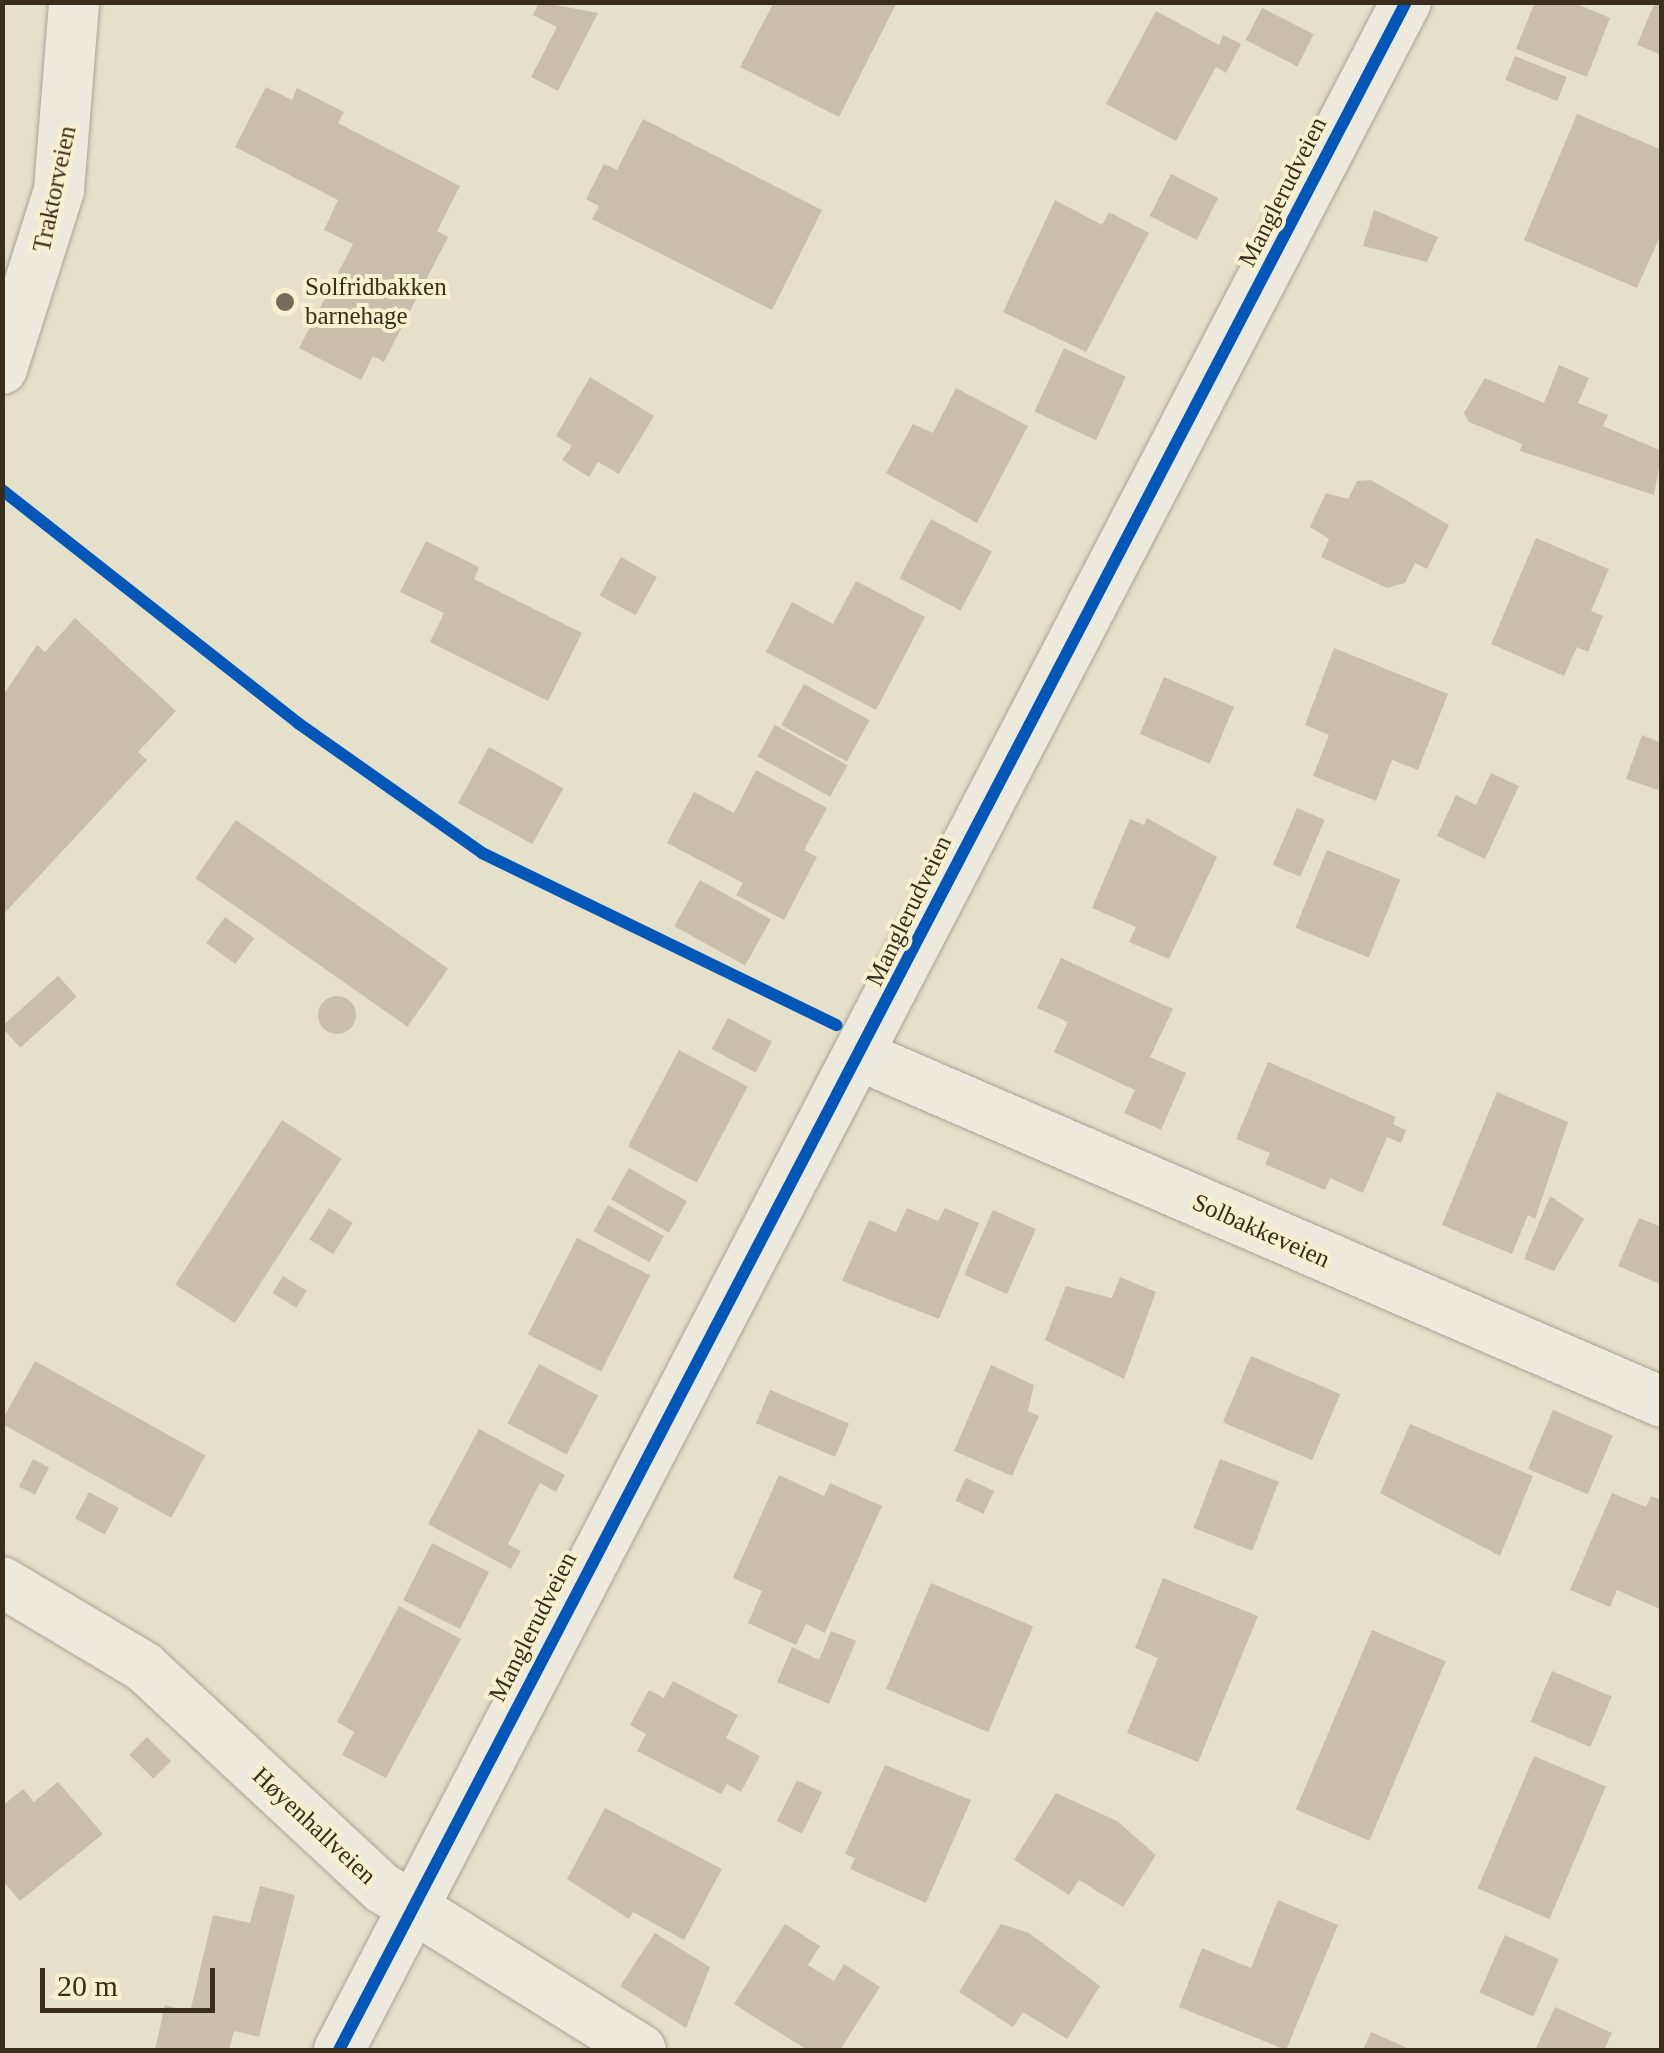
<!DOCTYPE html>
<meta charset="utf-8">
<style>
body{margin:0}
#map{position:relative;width:1664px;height:2053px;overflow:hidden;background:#e5e0ca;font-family:Georgia,serif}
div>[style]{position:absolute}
.building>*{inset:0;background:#c9beab;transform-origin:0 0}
.round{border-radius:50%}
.roads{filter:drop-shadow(0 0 2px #aaa494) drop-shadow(0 0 2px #aaa494)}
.street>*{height:50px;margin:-25px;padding:0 25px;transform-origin:25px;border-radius:25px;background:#ede9dd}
.cycleway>*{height:12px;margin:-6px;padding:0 6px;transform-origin:6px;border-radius:6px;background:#0057b8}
.dots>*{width:28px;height:28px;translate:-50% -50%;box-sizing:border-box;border:5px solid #f7f0cf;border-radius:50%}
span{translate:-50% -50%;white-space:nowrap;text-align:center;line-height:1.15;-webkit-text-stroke:8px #f7f0cf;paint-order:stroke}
.street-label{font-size:25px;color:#392d1c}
.poi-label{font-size:25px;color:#392d1c}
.left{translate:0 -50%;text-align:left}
.frame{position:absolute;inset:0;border:5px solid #392d1c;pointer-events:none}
.scale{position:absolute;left:40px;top:1968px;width:175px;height:45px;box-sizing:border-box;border:5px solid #392d1c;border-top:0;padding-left:12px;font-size:30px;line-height:35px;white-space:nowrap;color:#392d1c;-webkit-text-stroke:8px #f7f0cf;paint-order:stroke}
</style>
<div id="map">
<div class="building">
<div style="clip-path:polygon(539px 2px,598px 13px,558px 91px,531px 77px,557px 27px,533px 15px)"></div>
<div style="clip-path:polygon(774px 2px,897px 2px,839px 117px,740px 67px)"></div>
<div style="clip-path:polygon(1535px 2px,1572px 2px,1610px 18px,1587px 77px,1516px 49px)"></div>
<div style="clip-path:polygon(1655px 2px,1662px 2px,1662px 55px,1637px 45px)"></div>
<div style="left:1262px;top:8px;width:58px;height:36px;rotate:27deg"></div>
<div style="clip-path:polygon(1156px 11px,1219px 45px,1223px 35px,1241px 44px,1226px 73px,1216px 67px,1176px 141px,1106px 104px)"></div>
<div style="left:1515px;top:56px;width:56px;height:26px;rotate:22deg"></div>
<div style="clip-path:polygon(266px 87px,292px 100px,297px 88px,344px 112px,338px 123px,460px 186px,437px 231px,448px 237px,384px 362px,373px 356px,361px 380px,299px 348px,353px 244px,324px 230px,338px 200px,235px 147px)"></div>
<div style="clip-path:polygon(1577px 114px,1662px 150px,1662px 232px,1637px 288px,1524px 240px)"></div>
<div style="clip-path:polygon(643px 119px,822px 210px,772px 310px,592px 219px,599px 206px,586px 199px,604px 164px,617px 170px)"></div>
<div style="left:1171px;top:174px;width:53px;height:47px;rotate:27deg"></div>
<div style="clip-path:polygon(1055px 200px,1102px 225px,1109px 212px,1149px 233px,1086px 352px,1003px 312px)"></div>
<div style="clip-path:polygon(1374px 210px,1438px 237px,1427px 262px,1363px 246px)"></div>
<div style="left:1064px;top:348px;width:68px;height:70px;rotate:25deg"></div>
<div style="clip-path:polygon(1559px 365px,1589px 378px,1578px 403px,1608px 415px,1603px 426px,1662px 451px,1654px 495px,1520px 451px,1522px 444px,1469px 422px,1464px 413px,1485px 378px,1544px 403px)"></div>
<div style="clip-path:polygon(590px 377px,654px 416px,619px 474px,598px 462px,589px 477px,562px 460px,572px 446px,556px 436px)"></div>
<div style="clip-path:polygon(956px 388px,1028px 426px,977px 523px,886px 473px,913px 424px,933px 433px)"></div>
<div style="clip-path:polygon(1371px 480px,1449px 525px,1427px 569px,1415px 563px,1405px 583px,1387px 588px,1321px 557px,1329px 539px,1310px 527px,1326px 493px,1348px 499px,1357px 481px)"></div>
<div style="left:931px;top:519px;width:69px;height:67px;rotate:28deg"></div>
<div style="clip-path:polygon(1536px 538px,1609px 569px,1591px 611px,1603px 616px,1588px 652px,1577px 647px,1564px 676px,1491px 644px)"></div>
<div style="clip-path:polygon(426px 541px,479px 567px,474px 579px,582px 633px,548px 701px,430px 642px,444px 613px,400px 592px)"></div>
<div style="left:621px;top:557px;width:41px;height:44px;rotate:29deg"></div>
<div style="clip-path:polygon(856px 581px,925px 617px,876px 710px,766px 652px,792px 602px,833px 624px)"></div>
<div style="clip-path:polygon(75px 618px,176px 711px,138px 752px,147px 760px,2px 916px,2px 697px,37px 645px,45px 652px)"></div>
<div style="clip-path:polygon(1334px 648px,1448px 694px,1418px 770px,1392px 760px,1376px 801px,1313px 776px,1329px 735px,1305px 725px)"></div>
<div style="left:1164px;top:677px;width:76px;height:62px;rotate:23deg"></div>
<div style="left:804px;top:684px;width:75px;height:47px;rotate:29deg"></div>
<div style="left:775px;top:725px;width:83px;height:36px;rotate:29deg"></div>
<div style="clip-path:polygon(1642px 735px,1662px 743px,1658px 790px,1626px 779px)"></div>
<div style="left:489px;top:747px;width:85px;height:64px;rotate:29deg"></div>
<div style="clip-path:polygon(756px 770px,827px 808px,804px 850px,817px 857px,784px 920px,736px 895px,743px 883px,667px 843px,694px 792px,734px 813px)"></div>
<div style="clip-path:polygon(1491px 773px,1519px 786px,1485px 859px,1437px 836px,1456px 795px,1476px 805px)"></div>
<div style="left:1297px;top:808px;width:30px;height:62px;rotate:23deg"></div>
<div style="clip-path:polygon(1147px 818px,1217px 857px,1169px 959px,1129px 942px,1136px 927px,1092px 908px,1130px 819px,1144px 825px)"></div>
<div style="left:236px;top:820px;width:259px;height:71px;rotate:35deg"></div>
<div style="left:1327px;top:850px;width:79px;height:84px;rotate:22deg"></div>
<div style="left:700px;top:880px;width:81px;height:53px;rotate:29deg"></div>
<div style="left:225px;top:917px;width:36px;height:32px;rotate:36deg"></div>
<div style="clip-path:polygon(1061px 958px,1173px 1009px,1150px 1057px,1186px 1073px,1161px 1130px,1124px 1113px,1135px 1090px,1054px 1052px,1068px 1022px,1037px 1008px)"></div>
<div style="left:58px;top:976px;width:28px;height:76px;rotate:48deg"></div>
<div class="round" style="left:318px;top:996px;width:38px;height:38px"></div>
<div style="left:728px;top:1018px;width:50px;height:35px;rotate:28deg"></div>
<div style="left:679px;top:1050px;width:78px;height:109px;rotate:28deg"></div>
<div style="clip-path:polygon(1268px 1062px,1396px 1117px,1393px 1124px,1406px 1130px,1401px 1143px,1387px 1137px,1363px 1193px,1330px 1178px,1325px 1190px,1265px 1164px,1270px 1153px,1236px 1139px)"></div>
<div style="clip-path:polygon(1497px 1092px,1568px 1122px,1535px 1219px,1528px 1215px,1512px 1254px,1442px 1225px)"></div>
<div style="left:282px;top:1120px;width:71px;height:196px;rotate:33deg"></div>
<div style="left:629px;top:1168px;width:67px;height:36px;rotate:30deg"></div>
<div style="clip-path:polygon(1550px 1196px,1584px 1219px,1554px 1271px,1524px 1259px)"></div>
<div style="left:608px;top:1205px;width:64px;height:30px;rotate:29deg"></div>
<div style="left:329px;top:1208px;width:28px;height:37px;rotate:32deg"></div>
<div style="clip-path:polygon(907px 1208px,938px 1221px,945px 1208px,979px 1223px,939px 1319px,842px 1281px,869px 1220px,896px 1232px)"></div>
<div style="left:993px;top:1210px;width:47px;height:71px;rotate:24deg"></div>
<div style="clip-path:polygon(1639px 1218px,1662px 1227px,1662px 1285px,1618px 1266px)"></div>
<div style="left:577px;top:1238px;width:82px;height:108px;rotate:27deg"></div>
<div style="left:283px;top:1276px;width:28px;height:20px;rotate:32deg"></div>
<div style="clip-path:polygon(1120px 1277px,1156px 1292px,1124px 1379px,1045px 1340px,1066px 1286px,1112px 1298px)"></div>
<div style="left:1251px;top:1356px;width:97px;height:72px;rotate:23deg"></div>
<div style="left:35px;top:1361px;width:195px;height:71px;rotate:29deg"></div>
<div style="left:539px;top:1364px;width:67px;height:67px;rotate:28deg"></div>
<div style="clip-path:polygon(991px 1365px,1034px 1385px,1028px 1411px,1039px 1416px,1012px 1476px,954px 1451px)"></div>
<div style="left:770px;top:1390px;width:86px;height:36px;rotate:23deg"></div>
<div style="left:1553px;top:1410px;width:65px;height:64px;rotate:23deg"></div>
<div style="clip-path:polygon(1410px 1424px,1533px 1476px,1500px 1556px,1380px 1493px)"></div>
<div style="clip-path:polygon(479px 1429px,565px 1475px,556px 1492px,540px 1483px,508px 1544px,521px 1551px,511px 1569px,428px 1524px)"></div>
<div style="left:33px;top:1459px;width:18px;height:31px;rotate:27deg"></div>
<div style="left:1220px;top:1459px;width:63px;height:74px;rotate:21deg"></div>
<div style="clip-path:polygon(779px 1475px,824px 1496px,830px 1483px,882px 1506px,825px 1633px,806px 1624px,796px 1645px,748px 1623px,762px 1591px,733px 1578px)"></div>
<div style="left:966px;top:1478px;width:31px;height:25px;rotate:25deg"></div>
<div style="left:89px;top:1492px;width:34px;height:30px;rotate:28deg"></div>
<div style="clip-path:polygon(1612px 1493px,1646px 1507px,1651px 1496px,1662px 1500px,1662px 1610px,1617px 1590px,1610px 1607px,1570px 1590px)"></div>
<div style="left:432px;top:1543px;width:64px;height:64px;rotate:27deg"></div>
<div style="clip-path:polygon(1163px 1578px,1258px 1616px,1198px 1762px,1127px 1733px,1158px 1658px,1135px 1648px)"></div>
<div style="left:931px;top:1583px;width:111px;height:115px;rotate:23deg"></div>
<div style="clip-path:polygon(399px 1606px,461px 1639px,386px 1778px,342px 1755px,354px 1732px,337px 1722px)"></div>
<div style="left:1372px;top:1630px;width:80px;height:195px;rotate:23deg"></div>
<div style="clip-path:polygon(831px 1631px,856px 1641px,829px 1704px,777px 1682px,792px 1647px,819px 1660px)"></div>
<div style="left:1552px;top:1671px;width:65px;height:55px;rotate:23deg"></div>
<div style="clip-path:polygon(673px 1681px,738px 1715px,726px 1738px,760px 1756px,741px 1792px,727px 1784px,721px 1794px,637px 1751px,646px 1734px,630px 1725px,649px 1690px,664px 1698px)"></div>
<div style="left:147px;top:1737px;width:34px;height:25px;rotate:45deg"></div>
<div style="left:1534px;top:1756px;width:78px;height:144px;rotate:23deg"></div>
<div style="clip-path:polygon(885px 1765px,971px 1800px,926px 1903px,850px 1869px,855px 1858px,845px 1854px)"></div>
<div style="left:797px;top:1780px;width:28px;height:46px;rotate:26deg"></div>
<div style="clip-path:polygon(58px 1782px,103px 1834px,20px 1901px,2px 1880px,2px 1806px,23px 1789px,34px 1802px)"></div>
<div style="clip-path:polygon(1056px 1793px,1117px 1821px,1156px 1855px,1123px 1907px,1079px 1880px,1069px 1895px,1014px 1860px)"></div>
<div style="clip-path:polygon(605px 1808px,722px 1869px,684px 1940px,633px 1912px,629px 1919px,567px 1879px)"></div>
<div style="clip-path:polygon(260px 1886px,295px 1895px,259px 2037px,234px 2031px,229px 2050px,155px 2050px,165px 2005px,190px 2012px,213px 1915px,250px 1923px)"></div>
<div style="clip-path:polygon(1278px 1900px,1338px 1925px,1286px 2050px,1179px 2007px,1202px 1948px,1251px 1968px)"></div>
<div style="clip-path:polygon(785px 1924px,820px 1946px,808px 1965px,834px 1981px,844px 1964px,880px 1987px,840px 2050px,807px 2050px,734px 2004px)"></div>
<div style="clip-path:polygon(1001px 1924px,1029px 1933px,1100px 1986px,1067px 2039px,1023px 2012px,1013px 2027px,959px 1992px)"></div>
<div style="clip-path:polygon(655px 1933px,710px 1967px,686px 2028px,620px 1986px)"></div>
<div style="left:1505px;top:1935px;width:59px;height:63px;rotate:24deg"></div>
<div style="clip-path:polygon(1555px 2007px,1612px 2033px,1604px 2050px,1535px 2050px)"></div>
<div style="clip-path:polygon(1371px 2032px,1412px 2050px,1363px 2050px)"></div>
</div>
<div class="roads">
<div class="street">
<div style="left:2px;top:369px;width:188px;rotate:-72.3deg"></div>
<div style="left:59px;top:190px;width:189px;rotate:-85.4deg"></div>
<div style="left:863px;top:1057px;width:870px;rotate:23.35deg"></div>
<div style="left:2px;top:1582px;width:165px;rotate:30.9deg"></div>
<div style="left:144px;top:1667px;width:325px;rotate:42.9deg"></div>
<div style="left:382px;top:1888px;width:305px;rotate:32deg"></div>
<div style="left:339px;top:2050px;width:2309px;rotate:-62.48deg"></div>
</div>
</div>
<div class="cycleway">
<div style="left:2px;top:490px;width:377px;rotate:38.2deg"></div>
<div style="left:298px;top:723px;width:225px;rotate:35.2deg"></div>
<div style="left:482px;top:853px;width:394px;rotate:25.9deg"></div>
<div style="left:339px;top:2050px;width:2309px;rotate:-62.48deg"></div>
</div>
<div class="dots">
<div style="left:285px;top:302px;background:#756c59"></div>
</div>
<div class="street-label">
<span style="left:55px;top:189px;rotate:-78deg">Traktorveien</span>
<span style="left:1283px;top:192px;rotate:-63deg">Manglerudveien</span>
<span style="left:909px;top:911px;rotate:-64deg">Manglerudveien</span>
<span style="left:1261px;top:1231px;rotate:24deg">Solbakkeveien</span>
<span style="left:533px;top:1627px;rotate:-63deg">Manglerudveien</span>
<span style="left:314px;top:1826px;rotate:43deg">Høyenhallveien</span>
</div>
<div class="poi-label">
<span class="left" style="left:305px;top:302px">Solfridbakken<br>barnehage</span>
</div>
<div class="frame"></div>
<div class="scale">20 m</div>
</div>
